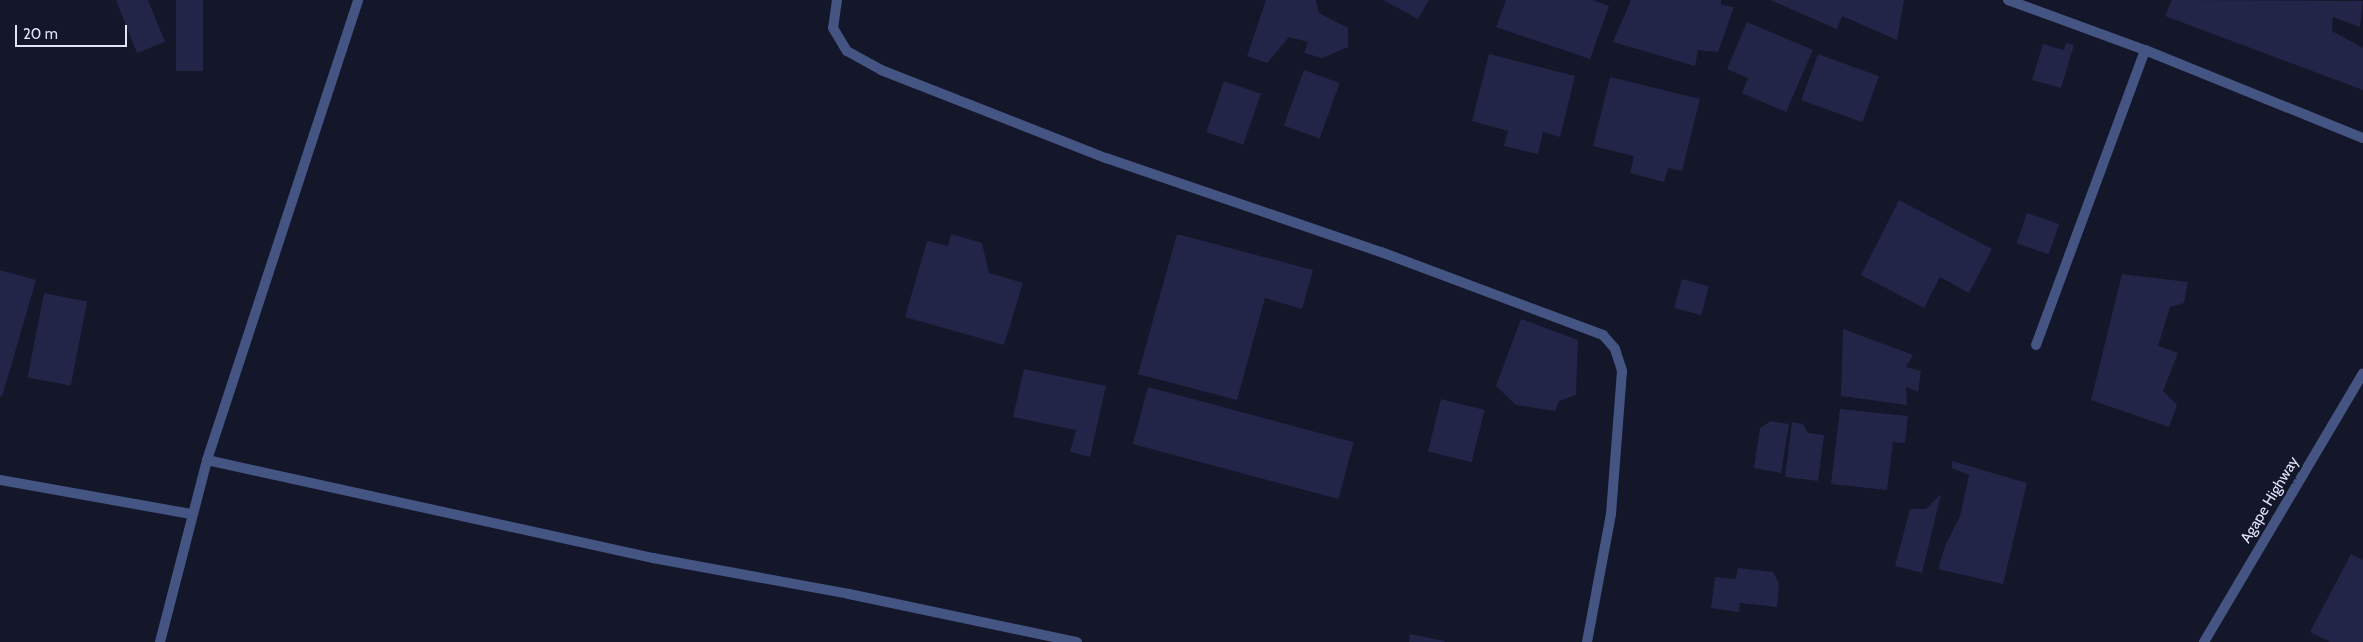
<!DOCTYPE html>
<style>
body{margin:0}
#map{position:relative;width:2363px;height:642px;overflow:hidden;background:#141629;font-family:Cabin,sans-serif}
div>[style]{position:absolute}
.building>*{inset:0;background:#222548;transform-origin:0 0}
.minor>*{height:10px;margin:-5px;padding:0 5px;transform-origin:5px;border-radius:5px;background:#445483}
.tertiary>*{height:10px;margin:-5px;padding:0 5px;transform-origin:5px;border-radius:5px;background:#445483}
span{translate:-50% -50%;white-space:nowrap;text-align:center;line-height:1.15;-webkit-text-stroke:5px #141629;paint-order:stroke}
.street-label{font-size:15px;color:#dfe4fc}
.scale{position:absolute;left:15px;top:25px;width:112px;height:22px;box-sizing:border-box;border:2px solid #dfe4fc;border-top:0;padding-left:6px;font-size:15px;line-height:18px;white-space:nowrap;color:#dfe4fc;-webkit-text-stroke:4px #141629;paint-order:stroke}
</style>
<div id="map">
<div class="building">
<div style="clip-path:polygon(116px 0,148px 0,165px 42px,137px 53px)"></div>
<div style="left:176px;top:0;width:27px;height:71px"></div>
<div style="clip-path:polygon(1266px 0,1316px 0,1319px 13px,1348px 28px,1348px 47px,1322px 58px,1304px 53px,1308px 42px,1289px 37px,1267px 63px,1247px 56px)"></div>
<div style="clip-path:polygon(1383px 0,1429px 0,1418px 19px)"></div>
<div style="clip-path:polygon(1506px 0,1592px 0,1609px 6px,1590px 59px,1496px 27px)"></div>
<div style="clip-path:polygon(1631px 0,1721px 0,1721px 5px,1734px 7px,1718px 52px,1698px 50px,1695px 66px,1613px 42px)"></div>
<div style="clip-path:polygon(1770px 0,1904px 0,1897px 40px,1842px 16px,1837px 29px)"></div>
<div style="clip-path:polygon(2172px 0,2363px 1px,2360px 27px,2333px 17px,2332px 31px,2363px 48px,2363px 90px,2165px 16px)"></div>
<div style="clip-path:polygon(1747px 22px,1813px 50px,1786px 112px,1742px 93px,1748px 78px,1727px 69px)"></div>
<div style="clip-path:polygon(2066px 43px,2074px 45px,2061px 88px,2032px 80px,2043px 44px,2064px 50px)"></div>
<div style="clip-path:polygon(1489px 54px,1575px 76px,1560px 137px,1543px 132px,1538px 154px,1504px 146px,1508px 131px,1472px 121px)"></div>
<div style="left:1818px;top:54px;width:65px;height:49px;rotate:20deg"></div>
<div style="left:1304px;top:70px;width:38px;height:59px;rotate:20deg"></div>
<div style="clip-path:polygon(1610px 77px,1700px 99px,1682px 171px,1668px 168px,1664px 182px,1630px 173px,1634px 156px,1593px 146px)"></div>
<div style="left:1224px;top:81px;width:39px;height:54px;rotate:19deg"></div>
<div style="clip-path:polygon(1899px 200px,1992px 249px,1969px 293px,1940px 277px,1924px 308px,1861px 275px)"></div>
<div style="left:2027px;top:213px;width:34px;height:32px;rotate:19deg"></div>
<div style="clip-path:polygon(951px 234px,982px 243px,989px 273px,1023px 283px,1004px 345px,905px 317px,927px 241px,948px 246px)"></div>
<div style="clip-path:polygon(1177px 234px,1313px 270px,1302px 309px,1265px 298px,1237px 400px,1138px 374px)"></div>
<div style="clip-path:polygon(0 270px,36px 280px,2px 397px,0 396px)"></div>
<div style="clip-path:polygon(2122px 274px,2188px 282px,2184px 303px,2170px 307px,2158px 346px,2178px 353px,2163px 391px,2177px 405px,2169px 427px,2091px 400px)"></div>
<div style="left:1682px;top:279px;width:28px;height:30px;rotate:15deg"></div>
<div style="left:44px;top:293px;width:44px;height:86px;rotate:11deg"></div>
<div style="clip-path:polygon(1521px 319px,1578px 340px,1576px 395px,1559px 401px,1555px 411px,1516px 405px,1496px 386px)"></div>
<div style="clip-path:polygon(1843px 329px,1913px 355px,1906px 367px,1921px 371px,1918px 392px,1906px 387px,1907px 405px,1841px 396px)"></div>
<div style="clip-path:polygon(1024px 369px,1106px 386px,1090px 457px,1070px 452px,1076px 430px,1013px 417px)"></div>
<div style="left:1148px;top:387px;width:213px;height:59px;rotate:15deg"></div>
<div style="left:1441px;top:399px;width:45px;height:54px;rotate:14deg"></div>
<div style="clip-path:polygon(1840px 409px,1908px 416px,1905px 443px,1893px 442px,1887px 490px,1831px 484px)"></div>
<div style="clip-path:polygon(1771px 421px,1789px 424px,1781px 473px,1754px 468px,1760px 428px)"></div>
<div style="clip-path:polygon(1792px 422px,1803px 424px,1808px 433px,1824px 435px,1818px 481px,1785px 477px)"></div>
<div style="clip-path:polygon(1952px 461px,2027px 483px,2003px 584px,1938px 569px,1945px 546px,1960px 516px,1969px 475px,1952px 468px)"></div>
<div style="clip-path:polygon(1941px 494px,1922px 573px,1895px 566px,1910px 509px,1926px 509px)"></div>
<div style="clip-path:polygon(2351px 554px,2363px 560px,2363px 642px,2330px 642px,2310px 632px)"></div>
<div style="clip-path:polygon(1738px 568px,1773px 572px,1779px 583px,1777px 607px,1740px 603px,1739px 612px,1711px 608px,1715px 577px,1736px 579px)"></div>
<div style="clip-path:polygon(1410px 634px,1445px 641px,1445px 642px,1409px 642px)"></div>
</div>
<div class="minor">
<div style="left:837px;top:0;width:28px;rotate:98deg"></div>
<div style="left:833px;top:28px;width:27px;rotate:59deg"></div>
<div style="left:847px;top:51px;width:39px;rotate:29deg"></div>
<div style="left:881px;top:70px;width:242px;rotate:21.4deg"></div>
<div style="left:1106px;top:158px;width:291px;rotate:18.9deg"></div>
<div style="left:1381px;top:252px;width:237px;rotate:20.5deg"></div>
<div style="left:1603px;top:335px;width:18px;rotate:49deg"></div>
<div style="left:1615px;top:349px;width:23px;rotate:72deg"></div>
<div style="left:1622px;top:371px;width:143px;rotate:94.4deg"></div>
<div style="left:1611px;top:514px;width:130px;rotate:100.6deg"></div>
<div style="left:2008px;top:0;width:146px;rotate:20.1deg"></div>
<div style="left:2145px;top:50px;width:235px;rotate:22deg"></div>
<div style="left:2036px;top:345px;width:314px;rotate:-69.7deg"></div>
<div style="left:207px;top:460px;width:457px;rotate:12.4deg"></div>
<div style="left:653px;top:558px;width:199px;rotate:10.4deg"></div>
<div style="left:849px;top:594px;width:233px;rotate:11.9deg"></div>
<div style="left:0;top:480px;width:194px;rotate:10.1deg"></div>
<div style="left:160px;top:642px;width:188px;rotate:-75.5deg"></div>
<div style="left:207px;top:460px;width:484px;rotate:-71.8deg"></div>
</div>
<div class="tertiary">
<div style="left:2204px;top:642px;width:312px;rotate:-59.4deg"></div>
</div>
<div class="street-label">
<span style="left:2270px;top:500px;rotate:-59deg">Agape Highway</span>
</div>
<div class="scale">20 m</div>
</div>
